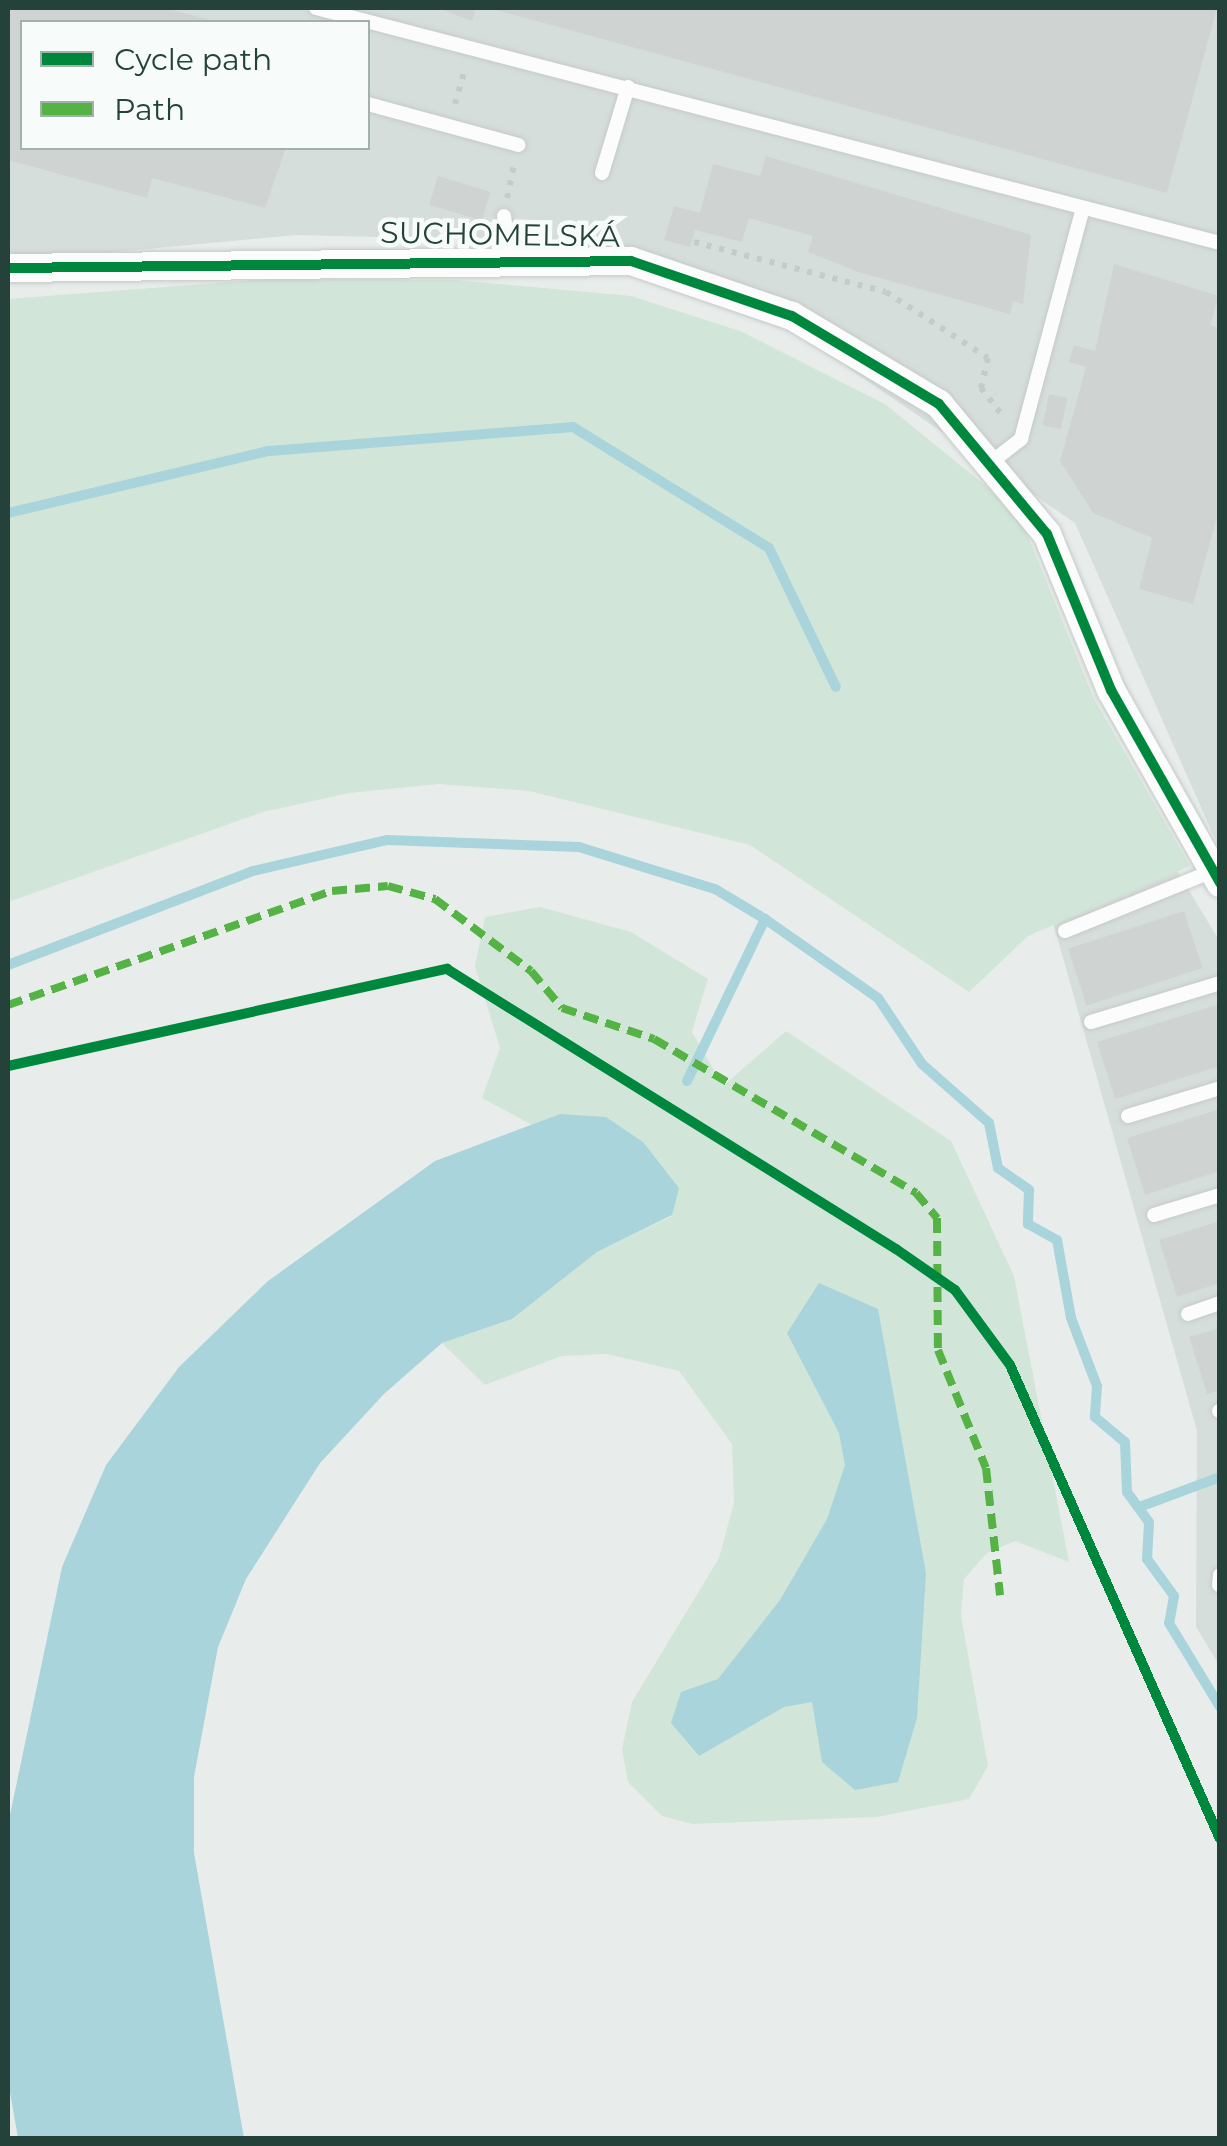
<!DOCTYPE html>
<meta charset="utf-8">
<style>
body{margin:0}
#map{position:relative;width:1227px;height:2146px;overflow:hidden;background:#e8edeb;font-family:Montserrat,sans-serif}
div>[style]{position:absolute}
.built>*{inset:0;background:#d6dedb}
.green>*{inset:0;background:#d1e6d8}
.water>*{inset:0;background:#a9d4db}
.stream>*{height:10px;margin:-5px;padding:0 5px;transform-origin:5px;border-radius:5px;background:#a9d4db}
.building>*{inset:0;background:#cfd4d2;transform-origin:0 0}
.path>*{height:6px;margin-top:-3px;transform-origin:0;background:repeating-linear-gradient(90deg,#c3ccca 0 5px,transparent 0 13px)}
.roads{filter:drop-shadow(0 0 2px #c5cac8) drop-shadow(0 0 2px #c5cac8)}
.lane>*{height:14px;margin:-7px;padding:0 7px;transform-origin:7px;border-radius:7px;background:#fcfcfc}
.street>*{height:28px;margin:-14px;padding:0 14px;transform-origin:14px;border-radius:14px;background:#fcfcfc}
.quiet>*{height:8px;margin-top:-4px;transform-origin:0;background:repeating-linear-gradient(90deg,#55b346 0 15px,transparent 0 23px)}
.cycleway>*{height:10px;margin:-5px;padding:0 5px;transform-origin:5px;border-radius:5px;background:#00873e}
span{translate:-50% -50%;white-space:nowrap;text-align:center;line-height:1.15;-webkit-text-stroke:9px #f7fbf9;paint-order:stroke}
.street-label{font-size:30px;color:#24423a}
.frame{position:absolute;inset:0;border:10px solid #24423a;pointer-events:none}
.legend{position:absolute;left:20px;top:20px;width:350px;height:130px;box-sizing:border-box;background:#f7fbf9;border:2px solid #a3b1ad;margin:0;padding:12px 18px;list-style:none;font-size:30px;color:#24423a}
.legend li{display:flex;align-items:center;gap:20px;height:50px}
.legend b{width:50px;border:2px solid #a3b1ad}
</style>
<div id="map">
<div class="built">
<div style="clip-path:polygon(evenodd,8px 8px,1219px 8px,1219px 848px,1075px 523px,755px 304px,578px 242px,296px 235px,8px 262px,8px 8px,22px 22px,368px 22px,368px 148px,22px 148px,22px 22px)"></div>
<div style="clip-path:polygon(1171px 861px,1219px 940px,1219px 1665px,1196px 1627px,1197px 1431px,1048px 905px)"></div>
</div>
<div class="green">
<div style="clip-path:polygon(269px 279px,456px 280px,631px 296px,740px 331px,885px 404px,1018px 512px,1094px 699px,1190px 866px,1028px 936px,969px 992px,750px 845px,529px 791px,439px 784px,349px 793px,263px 812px,8px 902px,8px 299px)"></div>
<div style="clip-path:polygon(540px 907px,631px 932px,708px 979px,692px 1032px,723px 1086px,786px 1031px,951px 1141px,1014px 1276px,1069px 1562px,1015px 1541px,987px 1553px,964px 1579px,961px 1616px,988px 1766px,969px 1799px,877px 1817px,692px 1824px,662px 1816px,628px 1782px,622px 1749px,632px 1702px,719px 1558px,734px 1503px,732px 1444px,679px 1371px,607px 1354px,562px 1356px,485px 1385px,442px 1343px,512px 1319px,597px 1252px,672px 1216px,560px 1114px,532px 1125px,482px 1098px,500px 1048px,475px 966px,485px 917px)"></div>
</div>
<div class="water">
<div style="clip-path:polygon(560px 1114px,606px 1117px,643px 1142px,679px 1188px,672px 1215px,597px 1252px,512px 1319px,442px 1343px,384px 1394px,320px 1463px,246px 1579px,218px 1647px,194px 1777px,194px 1853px,244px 2138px,18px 2138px,8px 2081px,10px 1815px,62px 1567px,106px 1465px,179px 1367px,268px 1281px,435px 1161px)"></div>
<div style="clip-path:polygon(819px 1283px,878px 1309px,926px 1573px,917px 1718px,898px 1782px,855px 1790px,822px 1762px,812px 1702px,784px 1707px,699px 1756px,671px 1723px,681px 1692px,718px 1679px,780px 1600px,827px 1519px,845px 1465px,839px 1433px,787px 1333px)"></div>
</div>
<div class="stream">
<div style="left:8px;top:513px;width:268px;rotate:-13.4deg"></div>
<div style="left:269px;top:451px;width:305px;rotate:-4.5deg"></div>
<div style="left:573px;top:427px;width:230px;rotate:31.7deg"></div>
<div style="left:769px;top:548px;width:154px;rotate:64.3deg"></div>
<div style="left:8px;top:965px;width:262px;rotate:-21deg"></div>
<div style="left:253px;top:871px;width:138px;rotate:-13deg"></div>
<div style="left:387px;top:840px;width:192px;rotate:2.1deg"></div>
<div style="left:579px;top:847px;width:142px;rotate:17.2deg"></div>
<div style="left:715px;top:889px;width:58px;rotate:31deg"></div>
<div style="left:765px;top:919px;width:138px;rotate:35deg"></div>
<div style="left:878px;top:998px;width:79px;rotate:56.3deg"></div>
<div style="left:922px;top:1064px;width:89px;rotate:41.4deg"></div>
<div style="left:989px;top:1123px;width:46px;rotate:78.7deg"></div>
<div style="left:998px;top:1168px;width:38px;rotate:35deg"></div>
<div style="left:1029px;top:1190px;width:34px;rotate:92deg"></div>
<div style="left:1028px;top:1224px;width:33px;rotate:29deg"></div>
<div style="left:1057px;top:1240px;width:79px;rotate:79.8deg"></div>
<div style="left:1071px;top:1318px;width:73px;rotate:69.1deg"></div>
<div style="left:1097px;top:1386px;width:31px;rotate:94deg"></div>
<div style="left:1095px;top:1417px;width:39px;rotate:40deg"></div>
<div style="left:1125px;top:1442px;width:50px;rotate:87.7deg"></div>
<div style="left:1127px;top:1492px;width:37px;rotate:54deg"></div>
<div style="left:1149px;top:1522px;width:37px;rotate:93deg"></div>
<div style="left:1147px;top:1559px;width:46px;rotate:53.9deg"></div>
<div style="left:1174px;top:1596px;width:27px;rotate:100deg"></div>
<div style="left:1169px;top:1623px;width:98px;rotate:58.7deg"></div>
<div style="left:687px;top:1081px;width:180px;rotate:-64.3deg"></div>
<div style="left:1142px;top:1506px;width:83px;rotate:-20.4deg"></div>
</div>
<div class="building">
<div style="clip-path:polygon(8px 8px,164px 8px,215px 21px,22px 22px,22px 148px,286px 148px,265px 208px,152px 178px,147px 198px,8px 160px)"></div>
<div style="clip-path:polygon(437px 8px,476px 8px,472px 21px)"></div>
<div style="clip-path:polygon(489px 8px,1217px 8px,1167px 193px)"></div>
<div style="clip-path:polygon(766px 156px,1031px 235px,1023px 304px,1013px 301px,1010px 314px,858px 272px,808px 252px,813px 236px,749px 218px,742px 242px,695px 230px,690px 247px,664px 240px,674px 206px,700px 213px,713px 164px,760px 176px)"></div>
<div style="left:438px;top:176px;width:55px;height:30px;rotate:17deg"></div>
<div style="clip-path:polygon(1114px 264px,1219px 296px,1210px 325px,1220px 328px,1220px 507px,1193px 604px,1139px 589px,1152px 538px,1093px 513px,1060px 461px,1086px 367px,1069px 362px,1074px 345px,1095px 351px)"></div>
<div style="left:1049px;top:394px;width:19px;height:32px;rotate:12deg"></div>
<div style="left:1184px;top:911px;width:60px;height:122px;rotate:72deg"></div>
<div style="clip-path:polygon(1220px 1004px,1220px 1066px,1115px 1099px,1097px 1042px)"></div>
<div style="clip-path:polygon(1220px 1109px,1220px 1171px,1145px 1195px,1127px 1138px)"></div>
<div style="clip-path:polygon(1220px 1221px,1220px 1283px,1177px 1297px,1159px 1240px)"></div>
<div style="clip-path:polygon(1220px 1328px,1220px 1390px,1207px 1394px,1189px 1337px)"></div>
</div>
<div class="path">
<div style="left:455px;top:104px;width:37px;rotate:-74deg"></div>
<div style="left:507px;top:198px;width:33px;rotate:-78deg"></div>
<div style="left:694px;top:242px;width:198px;rotate:14.6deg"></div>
<div style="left:886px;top:292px;width:121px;rotate:32.9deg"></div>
<div style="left:988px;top:358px;width:31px;rotate:103deg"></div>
<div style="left:981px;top:388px;width:39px;rotate:52deg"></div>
</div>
<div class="roads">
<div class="lane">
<div style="left:316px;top:8px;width:934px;rotate:14.57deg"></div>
<div style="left:368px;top:104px;width:156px;rotate:15.2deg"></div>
<div style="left:602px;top:173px;width:90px;rotate:-73.2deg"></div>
<div style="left:504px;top:216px;width:42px;rotate:81.9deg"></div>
<div style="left:989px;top:464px;width:41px;rotate:-38deg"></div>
<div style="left:1021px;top:439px;width:239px;rotate:-75deg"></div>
<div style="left:1065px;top:931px;width:160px;rotate:-22.1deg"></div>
<div style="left:1091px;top:1022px;width:135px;rotate:-16.8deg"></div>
<div style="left:1128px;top:1116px;width:96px;rotate:-16.9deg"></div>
<div style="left:1154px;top:1215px;width:69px;rotate:-16.9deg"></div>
<div style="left:1188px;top:1314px;width:34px;rotate:-19deg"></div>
<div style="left:1219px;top:1411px;width:1px"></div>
<div style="left:1219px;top:1585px;width:10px;rotate:-84deg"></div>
</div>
<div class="street">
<div style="left:8px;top:268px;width:623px;rotate:-0.64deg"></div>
<div style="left:631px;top:261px;width:170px;rotate:18.9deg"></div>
<div style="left:792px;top:316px;width:171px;rotate:30.9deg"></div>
<div style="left:939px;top:404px;width:169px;rotate:50.3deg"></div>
<div style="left:1047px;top:534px;width:169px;rotate:67.7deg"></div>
<div style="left:1111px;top:690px;width:222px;rotate:60.5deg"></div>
</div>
</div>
<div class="quiet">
<div style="left:8px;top:1005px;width:343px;rotate:-19.4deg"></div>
<div style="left:332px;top:891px;width:56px;rotate:-5.1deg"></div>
<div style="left:388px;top:886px;width:49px;rotate:15.5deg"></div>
<div style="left:435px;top:899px;width:120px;rotate:36.9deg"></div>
<div style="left:531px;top:971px;width:48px;rotate:50deg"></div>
<div style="left:562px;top:1008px;width:97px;rotate:18.6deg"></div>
<div style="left:654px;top:1039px;width:304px;rotate:30.4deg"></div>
<div style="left:916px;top:1193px;width:33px;rotate:50deg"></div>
<div style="left:937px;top:1218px;width:132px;rotate:89.6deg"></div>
<div style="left:938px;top:1350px;width:127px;rotate:67.9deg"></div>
<div style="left:986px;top:1468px;width:128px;rotate:83.7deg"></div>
</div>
<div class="cycleway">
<div style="left:8px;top:268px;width:623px;rotate:-0.64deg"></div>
<div style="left:631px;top:261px;width:170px;rotate:18.9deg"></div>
<div style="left:792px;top:316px;width:171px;rotate:30.9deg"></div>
<div style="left:939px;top:404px;width:169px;rotate:50.3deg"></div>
<div style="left:1047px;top:534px;width:169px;rotate:67.7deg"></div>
<div style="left:1111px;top:690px;width:222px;rotate:60.5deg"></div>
<div style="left:8px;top:1066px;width:450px;rotate:-12.5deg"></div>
<div style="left:447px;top:969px;width:529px;rotate:31.95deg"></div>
<div style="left:896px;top:1249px;width:72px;rotate:34.8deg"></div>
<div style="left:955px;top:1290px;width:93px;rotate:53.7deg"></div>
<div style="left:1010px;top:1365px;width:518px;rotate:66.1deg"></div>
</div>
<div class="street-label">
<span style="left:500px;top:235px;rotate:1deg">SUCHOMELSKÁ</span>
</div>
<div class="frame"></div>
<ul class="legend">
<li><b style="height:12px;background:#00873e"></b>Cycle path</li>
<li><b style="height:12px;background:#55b346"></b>Path</li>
</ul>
</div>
